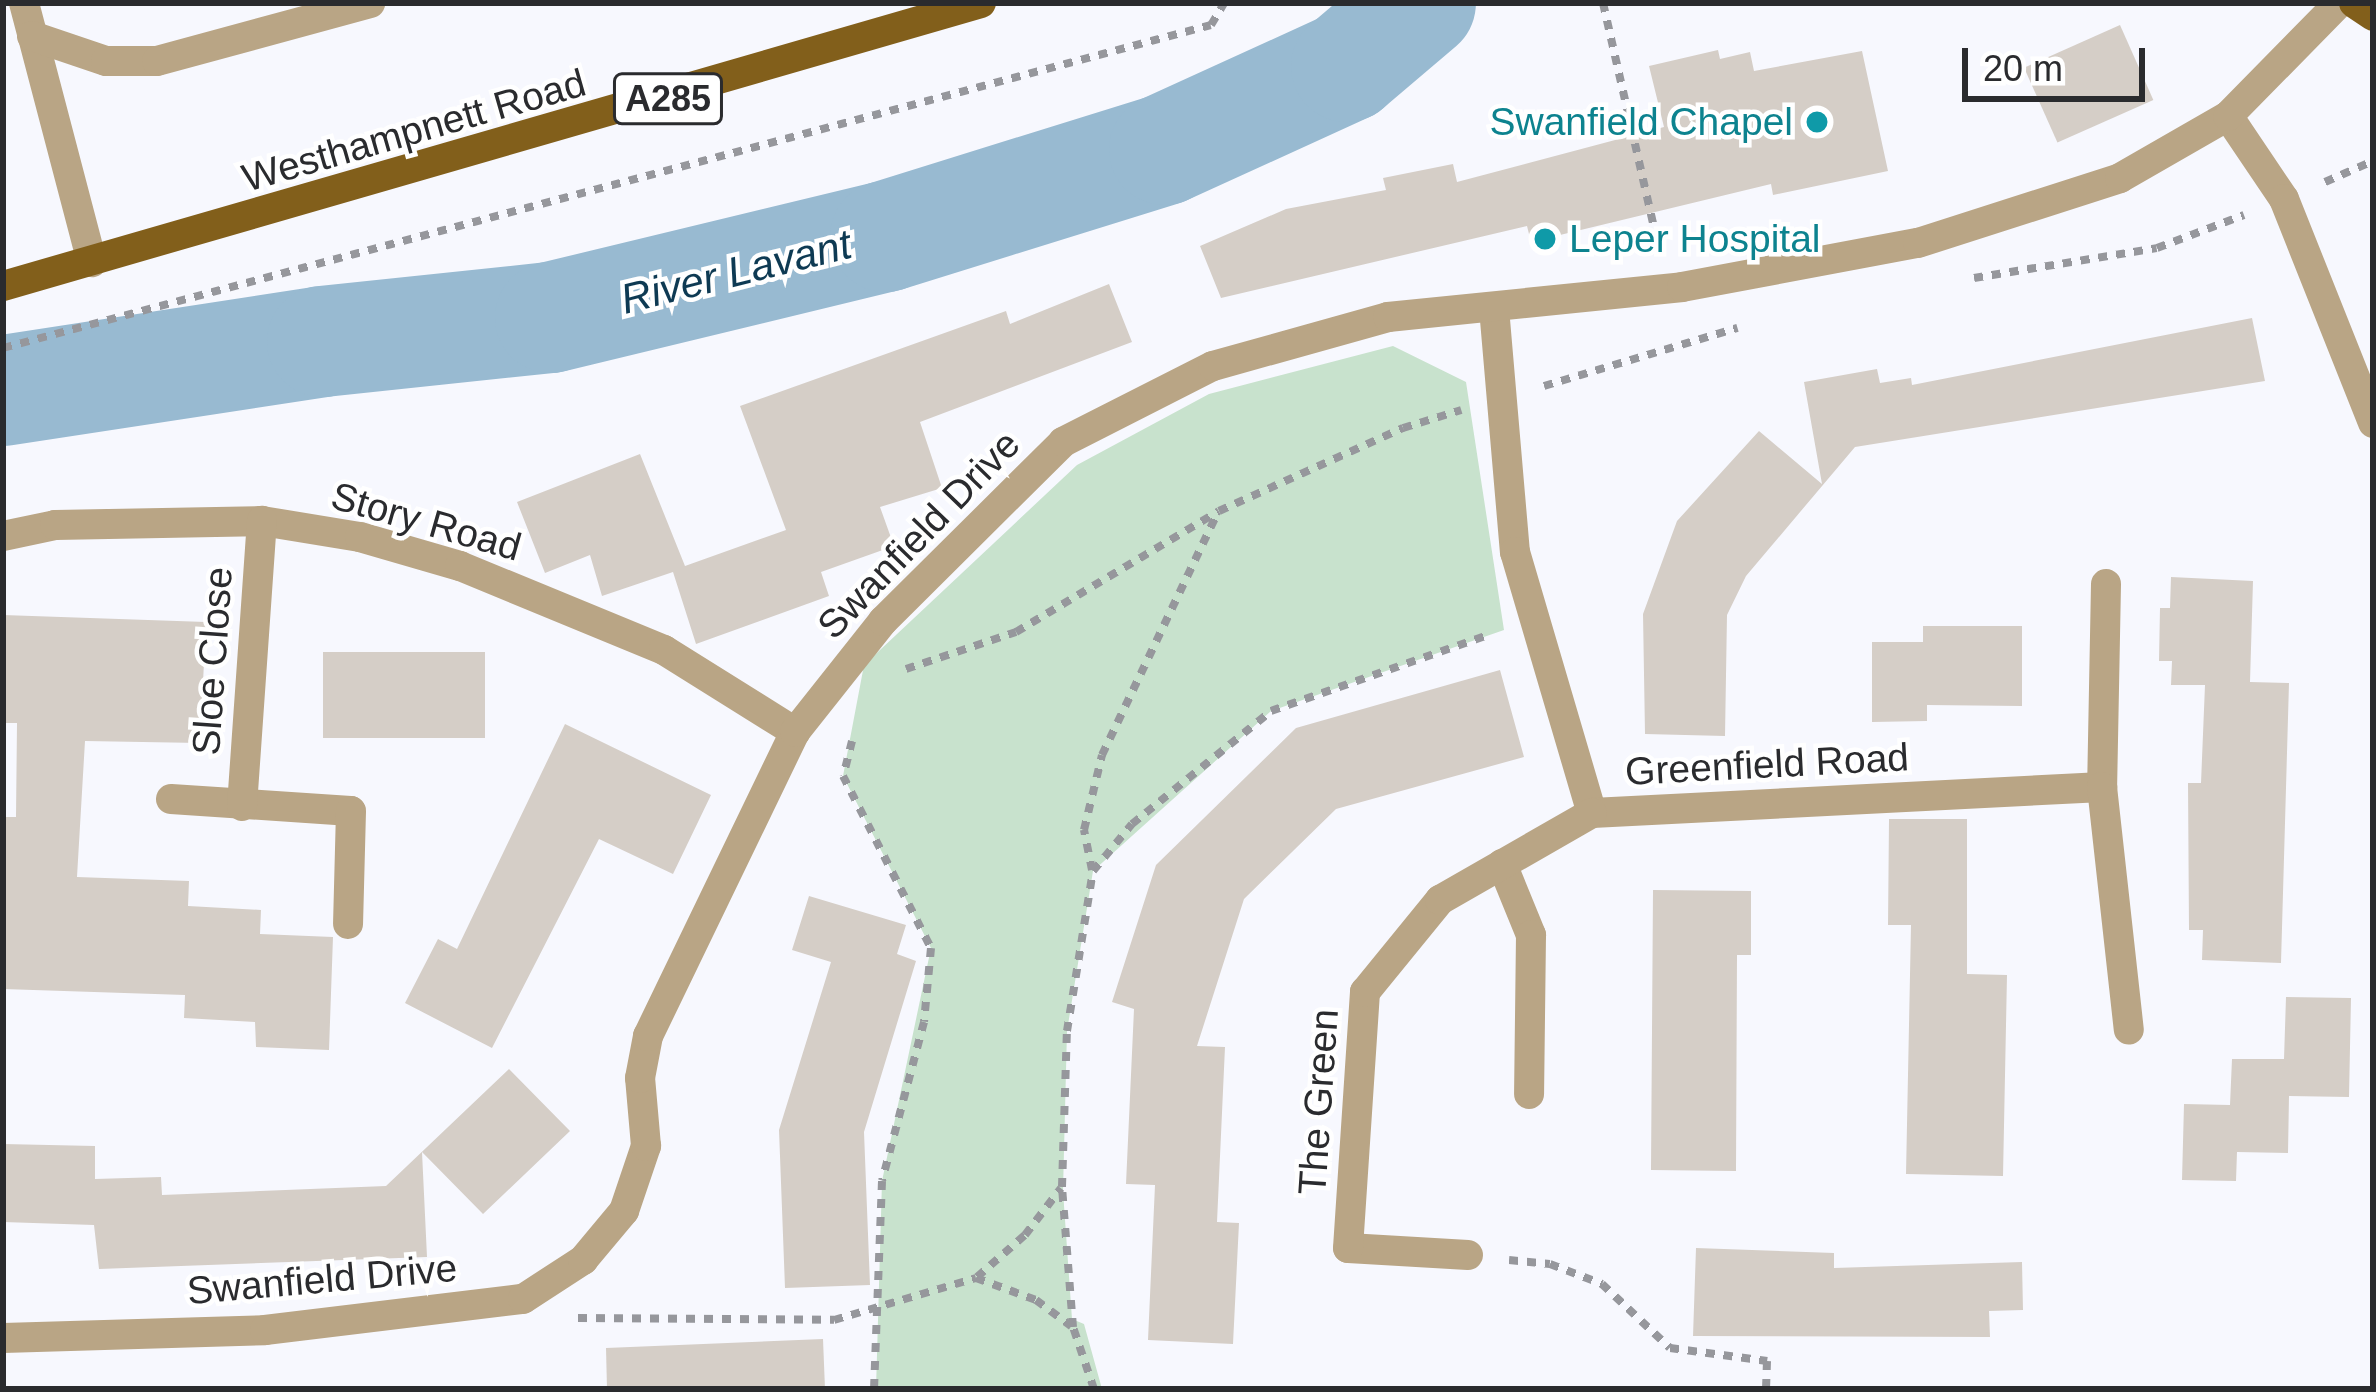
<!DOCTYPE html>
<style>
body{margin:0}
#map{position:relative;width:2376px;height:1392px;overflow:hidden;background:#f7f8fe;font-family:Arial,sans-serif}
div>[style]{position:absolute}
.green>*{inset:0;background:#c8e2cd}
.river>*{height:111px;margin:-55.5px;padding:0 55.5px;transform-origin:55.5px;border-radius:55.5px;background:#98bad1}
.building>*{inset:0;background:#d5cec7;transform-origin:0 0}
.path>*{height:8px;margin-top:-4px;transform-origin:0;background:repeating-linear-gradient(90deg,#96979c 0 9px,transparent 0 18px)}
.minor>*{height:30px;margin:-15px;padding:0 15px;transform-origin:15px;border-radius:15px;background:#b9a585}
.major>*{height:30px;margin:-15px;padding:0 15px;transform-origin:15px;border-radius:15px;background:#825f1b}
.dots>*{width:33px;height:33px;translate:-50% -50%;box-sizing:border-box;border:6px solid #fff;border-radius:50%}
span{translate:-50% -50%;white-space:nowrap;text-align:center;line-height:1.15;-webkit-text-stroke:9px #fff;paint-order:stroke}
.shield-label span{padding:3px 9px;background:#fff;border:3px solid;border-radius:9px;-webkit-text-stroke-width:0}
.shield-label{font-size:36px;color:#2a2b2e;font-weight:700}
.culture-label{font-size:39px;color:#0d838f}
.right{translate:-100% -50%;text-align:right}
.left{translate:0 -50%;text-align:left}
.street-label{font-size:39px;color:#2a2b2e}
.water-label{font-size:42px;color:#0e3a53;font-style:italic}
.frame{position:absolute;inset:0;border:6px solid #2a2b2e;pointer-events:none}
.scale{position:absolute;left:1962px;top:48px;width:183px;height:54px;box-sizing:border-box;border:6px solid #2a2b2e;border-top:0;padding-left:15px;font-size:36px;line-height:42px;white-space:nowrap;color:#2a2b2e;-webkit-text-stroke:9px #fff;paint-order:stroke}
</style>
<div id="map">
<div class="green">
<div style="clip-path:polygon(1393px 346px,1466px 382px,1504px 630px,1271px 711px,1093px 871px,1067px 1031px,1063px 1191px,1072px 1319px,1084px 1324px,1102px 1389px,876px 1389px,882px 1181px,931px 948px,843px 776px,864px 665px,1077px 465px,1209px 394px)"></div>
</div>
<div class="river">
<div style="left:3px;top:390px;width:323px;rotate:-8.7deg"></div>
<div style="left:322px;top:341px;width:229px;rotate:-6deg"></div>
<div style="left:550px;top:317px;width:345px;rotate:-13.6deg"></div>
<div style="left:885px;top:236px;width:292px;rotate:-17.3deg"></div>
<div style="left:1164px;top:149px;width:200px;rotate:-24.5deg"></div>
<div style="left:1346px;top:66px;width:97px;rotate:-40.4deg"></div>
</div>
<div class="building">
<div style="left:2120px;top:25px;width:82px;height:105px;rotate:66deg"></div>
<div style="clip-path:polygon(1718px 50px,1720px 59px,1750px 52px,1754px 71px,1862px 51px,1888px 171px,1773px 195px,1771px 184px,1531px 242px,1527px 226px,1221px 298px,1200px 246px,1286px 209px,1386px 190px,1383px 178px,1453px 164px,1457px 182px,1664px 127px,1649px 66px)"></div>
<div style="clip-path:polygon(1109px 284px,1132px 342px,920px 422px,942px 488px,880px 507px,894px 546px,821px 572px,829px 596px,696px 644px,673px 572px,602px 596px,590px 555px,545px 573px,517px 502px,640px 454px,685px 566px,786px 530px,740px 406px,1006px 311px,1010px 324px)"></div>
<div style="clip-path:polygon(2252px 318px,2265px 381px,1855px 447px,1746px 576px,1727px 615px,1725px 736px,1645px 734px,1643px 614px,1677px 521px,1759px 431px,1822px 484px,1804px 382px,1877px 369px,1880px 383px,1911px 378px,1912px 385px)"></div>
<div style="clip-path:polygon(2171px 577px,2253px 581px,2250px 682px,2289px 683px,2281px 963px,2202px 960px,2203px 930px,2189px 930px,2188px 783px,2201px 783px,2205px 685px,2171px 685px,2172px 661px,2159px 661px,2160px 608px,2170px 608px)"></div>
<div style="clip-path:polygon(3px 615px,206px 622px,200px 743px,85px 741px,77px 877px,189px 881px,188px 906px,261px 910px,260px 934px,333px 937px,329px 1050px,256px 1047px,255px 1022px,184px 1018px,185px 995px,3px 989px,3px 817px,16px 817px,17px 723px,3px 723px)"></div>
<div style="clip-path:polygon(1923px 626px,2022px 626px,2022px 706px,1927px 705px,1927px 721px,1872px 722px,1872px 642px,1923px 642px)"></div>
<div style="left:323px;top:652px;width:162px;height:86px"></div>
<div style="clip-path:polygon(1500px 670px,1524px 757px,1336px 809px,1244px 899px,1197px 1046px,1225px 1047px,1217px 1222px,1239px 1223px,1233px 1344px,1148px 1340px,1155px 1185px,1126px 1184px,1134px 1009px,1112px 1002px,1156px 865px,1296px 728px)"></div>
<div style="clip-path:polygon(565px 724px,711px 795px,673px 874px,599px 839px,492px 1048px,405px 1003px,438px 939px,457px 949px)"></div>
<div style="clip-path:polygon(1889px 819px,1967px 819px,1967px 974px,2007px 975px,2003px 1176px,1906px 1174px,1911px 925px,1888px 925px)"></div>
<div style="clip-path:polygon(1653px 890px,1751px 891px,1751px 955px,1737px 955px,1736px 1171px,1651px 1170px)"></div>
<div style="clip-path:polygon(809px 896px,906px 925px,897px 954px,916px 961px,864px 1132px,870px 1285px,785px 1288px,779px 1130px,831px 962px,792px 950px)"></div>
<div style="clip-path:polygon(2286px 997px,2351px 998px,2349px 1097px,2289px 1096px,2288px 1153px,2237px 1152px,2236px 1181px,2182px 1180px,2184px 1104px,2230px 1105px,2232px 1059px,2284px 1059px)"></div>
<div style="clip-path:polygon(509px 1069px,570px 1131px,483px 1214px,422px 1152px,427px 1257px,99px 1269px,94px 1225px,3px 1222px,3px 1144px,95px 1146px,95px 1179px,161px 1177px,162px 1195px,386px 1186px)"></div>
<div style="clip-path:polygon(1696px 1248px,1834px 1253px,1834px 1268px,2022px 1262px,2023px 1310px,1989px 1311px,1990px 1337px,1693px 1336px)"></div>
<div style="clip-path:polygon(823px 1339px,825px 1389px,607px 1389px,606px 1348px)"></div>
</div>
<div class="path">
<div style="left:1603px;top:3px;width:249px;rotate:77.2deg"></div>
<div style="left:2325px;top:182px;width:52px;rotate:-23.6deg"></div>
<div style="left:1974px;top:278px;width:185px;rotate:-9.3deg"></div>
<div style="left:2157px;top:248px;width:93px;rotate:-20.8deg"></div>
<div style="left:3px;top:348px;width:1250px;rotate:-14.97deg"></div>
<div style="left:1211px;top:25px;width:26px;rotate:-59deg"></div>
<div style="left:1544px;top:386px;width:202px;rotate:-16.7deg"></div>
<div style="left:906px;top:669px;width:116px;rotate:-18.6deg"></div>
<div style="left:1016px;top:632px;width:236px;rotate:-30.8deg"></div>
<div style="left:1219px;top:511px;width:202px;rotate:-24.3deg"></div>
<div style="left:1403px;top:428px;width:61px;rotate:-17.2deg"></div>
<div style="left:852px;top:741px;width:36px;rotate:104deg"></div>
<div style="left:843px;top:776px;width:193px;rotate:62.9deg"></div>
<div style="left:931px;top:948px;width:74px;rotate:95.4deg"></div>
<div style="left:924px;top:1022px;width:164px;rotate:104.8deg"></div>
<div style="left:882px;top:1181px;width:208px;rotate:92.2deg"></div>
<div style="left:1092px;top:870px;width:41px;rotate:-101.3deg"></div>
<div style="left:1084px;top:830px;width:77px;rotate:-76.5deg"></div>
<div style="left:1102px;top:755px;width:269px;rotate:-64.5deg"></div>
<div style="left:1509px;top:1260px;width:41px;rotate:5.6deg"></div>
<div style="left:1550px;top:1264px;width:56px;rotate:21deg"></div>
<div style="left:1602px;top:1284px;width:93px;rotate:43.3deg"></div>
<div style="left:1670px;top:1348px;width:98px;rotate:7.6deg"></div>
<div style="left:1767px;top:1361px;width:28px;rotate:92deg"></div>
<div style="left:977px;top:1277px;width:64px;rotate:-41.2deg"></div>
<div style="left:1025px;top:1235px;width:59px;rotate:-52.5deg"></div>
<div style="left:578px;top:1318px;width:256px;rotate:0.4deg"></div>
<div style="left:834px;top:1320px;width:148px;rotate:-16.5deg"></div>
<div style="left:976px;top:1278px;width:64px;rotate:20.1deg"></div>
<div style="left:1036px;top:1300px;width:44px;rotate:36.6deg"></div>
<div style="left:1094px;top:1389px;width:65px;rotate:-108.7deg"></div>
<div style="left:1073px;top:1327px;width:140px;rotate:-94.5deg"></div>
<div style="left:1062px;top:1187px;width:156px;rotate:-88.2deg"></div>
<div style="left:1067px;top:1031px;width:162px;rotate:-80.8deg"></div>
<div style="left:1093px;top:871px;width:61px;rotate:-50.3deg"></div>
<div style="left:1132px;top:824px;width:179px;rotate:-39.1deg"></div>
<div style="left:1271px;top:711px;width:233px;rotate:-19.3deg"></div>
</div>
<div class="minor">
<div style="left:24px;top:3px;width:268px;rotate:75.3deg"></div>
<div style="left:32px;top:36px;width:78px;rotate:18.7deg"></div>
<div style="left:106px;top:61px;width:51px"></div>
<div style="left:157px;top:61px;width:221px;rotate:-15.2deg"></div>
<div style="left:2228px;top:116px;width:100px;rotate:56deg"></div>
<div style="left:2284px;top:199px;width:241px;rotate:68.3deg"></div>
<div style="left:1494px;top:308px;width:245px;rotate:85.1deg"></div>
<div style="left:1515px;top:552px;width:272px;rotate:73.6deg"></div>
<div style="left:1592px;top:813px;width:511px;rotate:-2.92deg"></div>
<div style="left:3px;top:536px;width:53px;rotate:-11.9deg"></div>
<div style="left:55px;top:525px;width:207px;rotate:-1.1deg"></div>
<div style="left:262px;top:521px;width:99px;rotate:9.3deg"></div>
<div style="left:360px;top:537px;width:104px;rotate:16.2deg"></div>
<div style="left:460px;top:566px;width:221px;rotate:22.4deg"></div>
<div style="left:664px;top:650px;width:155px;rotate:32deg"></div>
<div style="left:2106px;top:584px;width:203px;rotate:91.1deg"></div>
<div style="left:2102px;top:787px;width:244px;rotate:83.7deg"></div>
<div style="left:171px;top:799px;width:180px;rotate:3.8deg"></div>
<div style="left:351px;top:811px;width:113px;rotate:91.5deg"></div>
<div style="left:242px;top:806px;width:286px;rotate:-86deg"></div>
<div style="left:1502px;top:864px;width:77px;rotate:67.8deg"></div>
<div style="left:1531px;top:935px;width:159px;rotate:90.7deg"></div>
<div style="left:1468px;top:1255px;width:120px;rotate:-176.7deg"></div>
<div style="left:1348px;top:1248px;width:257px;rotate:-86.2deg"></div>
<div style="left:1365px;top:992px;width:119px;rotate:-50.8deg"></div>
<div style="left:1440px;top:900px;width:175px;rotate:-29.8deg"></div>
<div style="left:3px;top:1338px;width:262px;rotate:-1.7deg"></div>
<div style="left:265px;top:1330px;width:260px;rotate:-6.9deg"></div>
<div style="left:523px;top:1299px;width:72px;rotate:-33deg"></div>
<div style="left:583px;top:1260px;width:64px;rotate:-50.1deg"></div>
<div style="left:624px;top:1211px;width:69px;rotate:-71.3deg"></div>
<div style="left:646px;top:1146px;width:68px;rotate:-95deg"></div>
<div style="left:640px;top:1078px;width:43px;rotate:-79.2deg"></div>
<div style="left:648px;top:1036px;width:338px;rotate:-64.2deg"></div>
<div style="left:795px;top:732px;width:142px;rotate:-51.6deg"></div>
<div style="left:883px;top:621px;width:254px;rotate:-44.8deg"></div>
<div style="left:1063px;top:442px;width:168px;rotate:-26.9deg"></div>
<div style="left:1213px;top:366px;width:182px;rotate:-15.6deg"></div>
<div style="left:1388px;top:317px;width:296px;rotate:-5.8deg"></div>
<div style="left:1682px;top:287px;width:240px;rotate:-10.6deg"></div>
<div style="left:1918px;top:243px;width:212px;rotate:-17.8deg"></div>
<div style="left:2120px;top:178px;width:125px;rotate:-29.9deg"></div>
<div style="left:2228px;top:116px;width:158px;rotate:-45.5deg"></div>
</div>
<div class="major">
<div style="left:2354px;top:3px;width:23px;rotate:34deg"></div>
<div style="left:3px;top:286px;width:1018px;rotate:-16.14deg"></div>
</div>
<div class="dots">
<div style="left:1817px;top:122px;background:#0f9aa8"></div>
<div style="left:1545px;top:239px;background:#0f9aa8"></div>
</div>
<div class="shield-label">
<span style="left:668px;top:99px">A285</span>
</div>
<div class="culture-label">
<span class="right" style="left:1793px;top:122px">Swanfield Chapel</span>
<span class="left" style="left:1569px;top:239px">Leper Hospital</span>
</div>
<div class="street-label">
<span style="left:414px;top:131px;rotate:-16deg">Westhampnett Road</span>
<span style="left:426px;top:522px;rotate:16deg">Story Road</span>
<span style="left:919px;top:535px;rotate:-46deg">Swanfield Drive</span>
<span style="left:213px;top:661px;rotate:-86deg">Sloe Close</span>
<span style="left:1767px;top:765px;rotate:-3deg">Greenfield Road</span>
<span style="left:1319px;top:1102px;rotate:-86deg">The Green</span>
<span style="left:322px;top:1280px;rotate:-5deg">Swanfield Drive</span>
</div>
<div class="water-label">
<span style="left:736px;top:272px;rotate:-14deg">River Lavant</span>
</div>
<div class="frame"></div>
<div class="scale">20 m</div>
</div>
